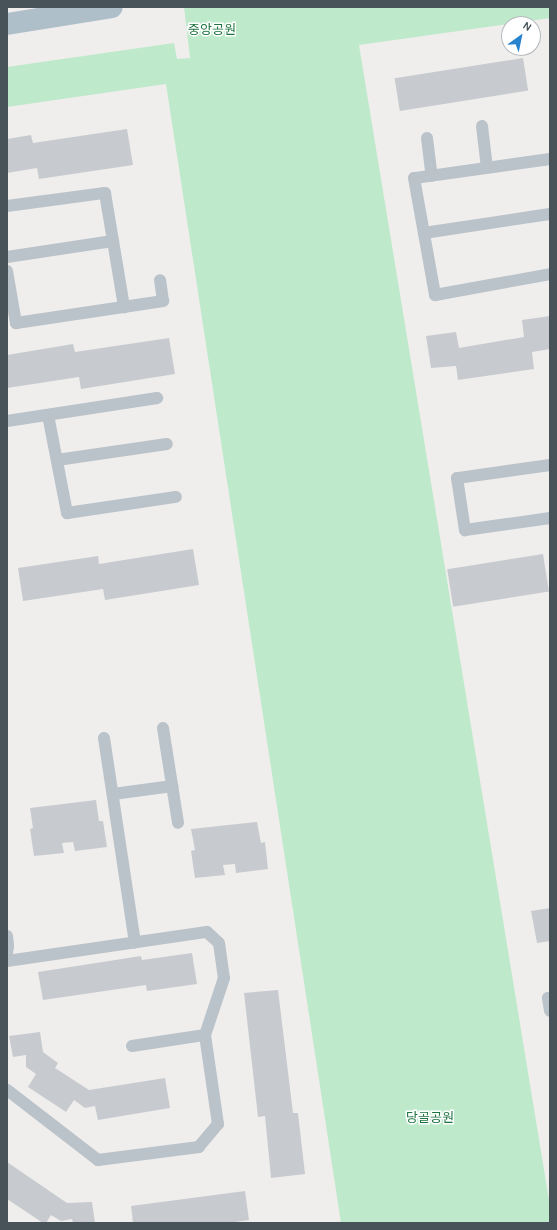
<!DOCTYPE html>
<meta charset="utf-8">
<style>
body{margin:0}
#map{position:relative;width:557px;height:1230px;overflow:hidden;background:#f0eded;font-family:Karla,"Noto Sans KR",sans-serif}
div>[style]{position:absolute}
.green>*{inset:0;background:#beeacb}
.building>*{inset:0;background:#c7cbcf;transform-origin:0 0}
.service>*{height:12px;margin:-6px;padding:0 6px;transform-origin:6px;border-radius:6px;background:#bac3c9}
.primary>*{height:22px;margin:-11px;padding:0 11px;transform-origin:11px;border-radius:11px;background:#afbfca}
span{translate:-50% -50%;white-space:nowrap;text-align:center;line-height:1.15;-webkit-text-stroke:3px #fff;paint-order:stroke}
.park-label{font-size:13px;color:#1e7340}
.frame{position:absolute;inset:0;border:8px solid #475259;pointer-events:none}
.north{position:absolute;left:501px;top:16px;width:40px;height:40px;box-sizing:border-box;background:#fff;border:1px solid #b5babd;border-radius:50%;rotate:33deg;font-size:11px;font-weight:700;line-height:16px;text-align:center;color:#475259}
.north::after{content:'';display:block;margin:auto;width:14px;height:18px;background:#2883ce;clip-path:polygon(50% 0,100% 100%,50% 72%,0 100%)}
</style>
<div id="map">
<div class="green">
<div style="clip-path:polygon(184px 7px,337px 7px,337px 8px,550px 7px,550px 18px,359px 45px,550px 1206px,550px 1223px,341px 1223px,166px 84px,7px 107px,7px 67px,174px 43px,177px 59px,190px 58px)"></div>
</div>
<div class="building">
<div style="left:523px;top:58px;width:33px;height:130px;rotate:81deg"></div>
<div style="clip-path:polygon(127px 129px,133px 165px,39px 179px,37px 168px,7px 173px,7px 139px,31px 135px,33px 143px)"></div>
<div style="clip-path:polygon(550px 316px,550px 349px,532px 352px,534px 369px,458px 380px,456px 366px,431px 368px,426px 336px,456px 332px,459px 348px,524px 337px,522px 320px)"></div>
<div style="clip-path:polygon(169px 338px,175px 374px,81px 389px,79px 377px,7px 388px,7px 355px,73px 344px,75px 352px)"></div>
<div style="clip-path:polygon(193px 549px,199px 585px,105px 600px,103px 589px,23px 601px,18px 568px,98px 556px,99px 564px)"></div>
<div style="left:543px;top:554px;width:38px;height:97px;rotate:81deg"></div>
<div style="clip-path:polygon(96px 800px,99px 821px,103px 821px,107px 847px,75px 851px,73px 842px,62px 843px,64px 853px,34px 856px,30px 829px,33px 828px,30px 808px)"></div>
<div style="clip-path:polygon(257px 822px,261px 843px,265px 842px,268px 869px,236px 873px,235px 864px,223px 865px,225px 875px,195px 878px,191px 851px,195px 850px,191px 829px)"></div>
<div style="clip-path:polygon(550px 908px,550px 941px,537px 943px,531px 911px)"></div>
<div style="clip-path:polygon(192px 953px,197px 984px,147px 991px,146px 985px,43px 1000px,38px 972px,141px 956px,142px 960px)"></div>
<div style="clip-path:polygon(278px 990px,293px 1113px,298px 1113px,305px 1174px,271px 1178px,265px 1116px,258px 1117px,244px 993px)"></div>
<div style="clip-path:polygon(40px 1032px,43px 1052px,58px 1063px,55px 1068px,89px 1090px,165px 1078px,170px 1108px,98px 1120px,95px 1106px,85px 1108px,74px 1100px,66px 1112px,28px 1087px,36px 1074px,26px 1067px,26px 1055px,13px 1057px,9px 1036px)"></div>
<div style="clip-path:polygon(7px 1162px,67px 1203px,92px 1202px,95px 1223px,73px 1223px,72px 1219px,61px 1221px,51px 1215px,46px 1223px,43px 1223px,7px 1199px)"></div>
<div style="clip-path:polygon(245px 1191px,249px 1220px,228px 1223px,133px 1223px,131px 1206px)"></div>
</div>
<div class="service">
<div style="left:482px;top:126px;width:42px;rotate:83.2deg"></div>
<div style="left:427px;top:138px;width:38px;rotate:83deg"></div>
<div style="left:550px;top:159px;width:137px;rotate:172deg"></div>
<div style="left:414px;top:178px;width:119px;rotate:79.8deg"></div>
<div style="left:435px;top:295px;width:117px;rotate:-10.3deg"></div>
<div style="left:7px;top:206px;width:99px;rotate:-7.6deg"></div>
<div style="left:105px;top:193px;width:116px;rotate:80.5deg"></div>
<div style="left:424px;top:233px;width:127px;rotate:-8.6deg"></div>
<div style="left:7px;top:257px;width:107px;rotate:-8.6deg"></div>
<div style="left:7px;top:271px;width:53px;rotate:80.2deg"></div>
<div style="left:16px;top:323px;width:149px;rotate:-8.5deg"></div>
<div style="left:163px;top:301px;width:21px;rotate:-98deg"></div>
<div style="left:48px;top:415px;width:100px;rotate:79deg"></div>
<div style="left:67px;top:513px;width:110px;rotate:-8.4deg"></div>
<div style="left:7px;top:421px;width:152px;rotate:-8.7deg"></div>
<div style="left:57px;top:460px;width:111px;rotate:-8.3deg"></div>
<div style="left:550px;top:465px;width:94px;rotate:172deg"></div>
<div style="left:457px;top:478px;width:53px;rotate:81.3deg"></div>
<div style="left:465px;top:530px;width:86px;rotate:-8deg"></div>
<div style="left:163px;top:728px;width:96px;rotate:81deg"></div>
<div style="left:104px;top:738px;width:207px;rotate:81.4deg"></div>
<div style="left:113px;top:794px;width:60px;rotate:-7.7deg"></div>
<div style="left:7px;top:936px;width:10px;rotate:84deg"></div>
<div style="left:8px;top:946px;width:7px;rotate:98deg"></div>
<div style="left:7px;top:961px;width:202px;rotate:-8.3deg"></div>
<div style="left:207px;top:932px;width:16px;rotate:43deg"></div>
<div style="left:219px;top:943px;width:35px;rotate:82deg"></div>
<div style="left:224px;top:978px;width:60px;rotate:108.4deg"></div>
<div style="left:205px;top:1035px;width:90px;rotate:81.7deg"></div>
<div style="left:218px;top:1124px;width:30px;rotate:130deg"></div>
<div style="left:199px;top:1147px;width:102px;rotate:172.7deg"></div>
<div style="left:98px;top:1160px;width:115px;rotate:-142.4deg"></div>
<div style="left:550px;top:998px;width:2px;rotate:180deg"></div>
<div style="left:548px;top:998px;width:13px;rotate:81deg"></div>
<div style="left:132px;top:1046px;width:74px;rotate:-8.6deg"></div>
</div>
<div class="primary">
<div style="left:7px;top:24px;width:106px;rotate:-9.2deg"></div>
</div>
<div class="park-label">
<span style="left:212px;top:30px">중앙공원</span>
<span style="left:430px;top:1118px">당골공원</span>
</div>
<div class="frame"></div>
<div class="north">N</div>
</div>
